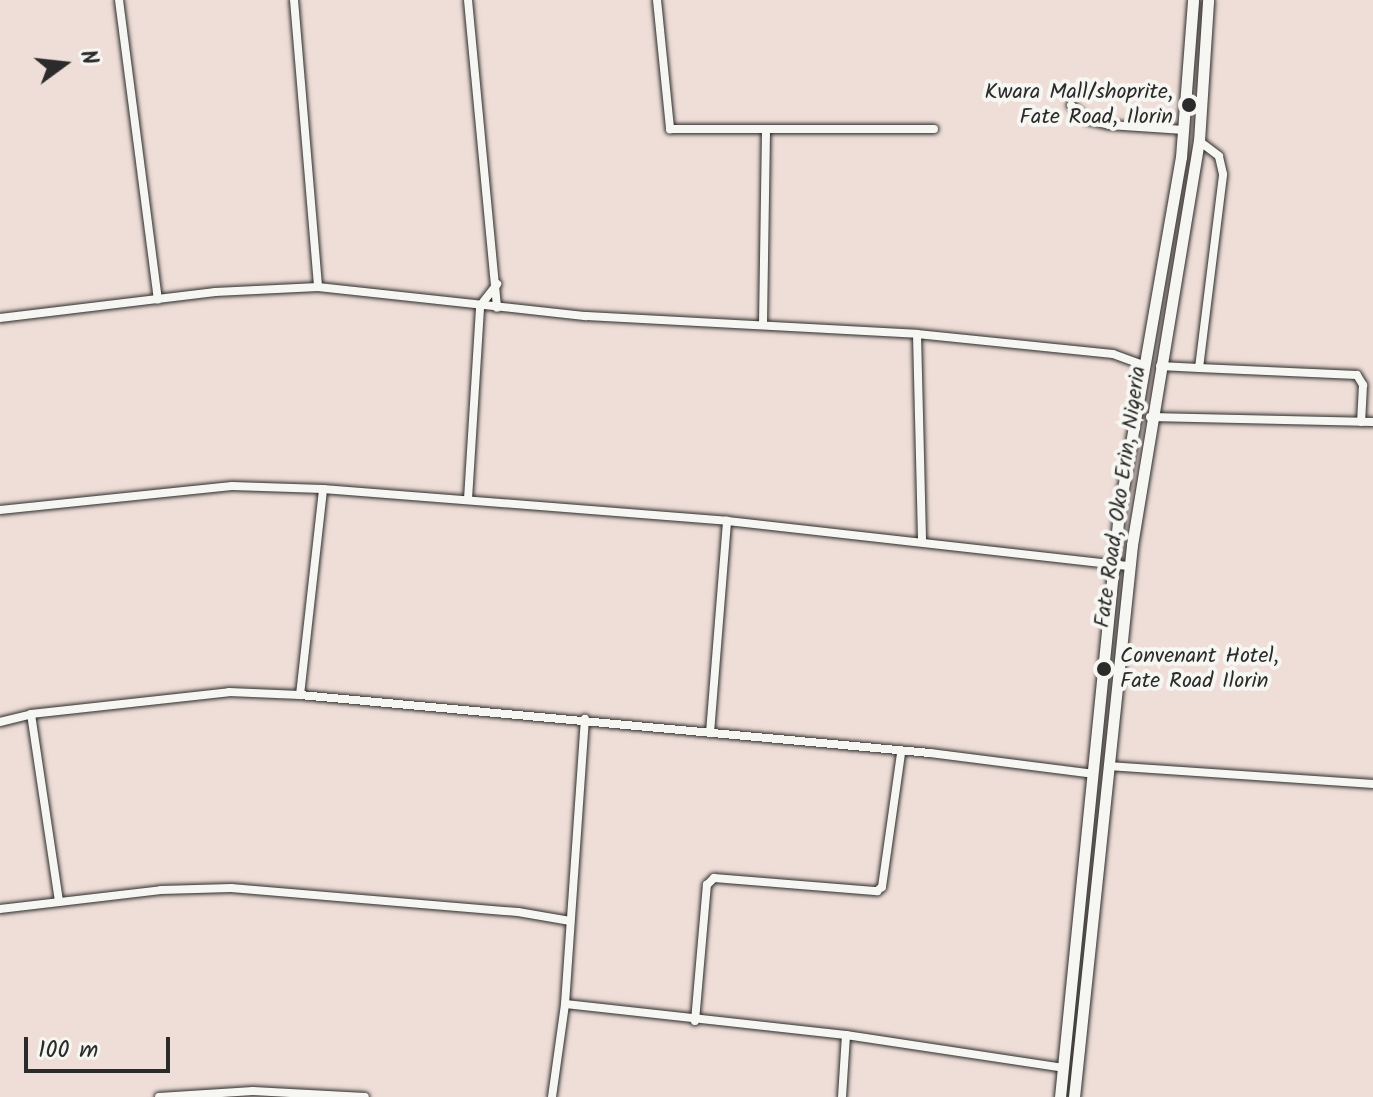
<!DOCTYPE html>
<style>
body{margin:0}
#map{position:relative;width:1373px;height:1097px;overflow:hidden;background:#efded8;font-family:Kalam,sans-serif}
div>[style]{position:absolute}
.roads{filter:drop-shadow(0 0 2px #2b2b2b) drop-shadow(0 0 2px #2b2b2b)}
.street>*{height:8px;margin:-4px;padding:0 4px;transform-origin:4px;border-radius:4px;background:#f6f6f2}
.secondary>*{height:11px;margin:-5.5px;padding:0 5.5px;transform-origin:5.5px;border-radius:5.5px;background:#f6f6f2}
.dots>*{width:22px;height:22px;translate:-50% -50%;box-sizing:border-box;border:4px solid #f6f6f2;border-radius:50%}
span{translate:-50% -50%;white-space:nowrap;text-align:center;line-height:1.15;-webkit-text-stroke:8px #f6f6f2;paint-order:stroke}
.poi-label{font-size:22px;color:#2b2b2b}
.right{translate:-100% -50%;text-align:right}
.left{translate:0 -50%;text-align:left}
.street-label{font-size:22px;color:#2b2b2b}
.north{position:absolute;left:24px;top:24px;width:80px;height:80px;-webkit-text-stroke:6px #f6f6f2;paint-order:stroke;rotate:75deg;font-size:22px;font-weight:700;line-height:32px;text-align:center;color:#2b2b2b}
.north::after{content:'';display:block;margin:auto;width:28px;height:36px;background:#2b2b2b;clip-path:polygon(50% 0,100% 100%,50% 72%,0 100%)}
.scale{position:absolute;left:24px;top:1037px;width:146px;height:36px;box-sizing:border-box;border:4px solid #2b2b2b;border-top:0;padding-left:10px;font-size:24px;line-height:28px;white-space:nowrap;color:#2b2b2b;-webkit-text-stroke:6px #f6f6f2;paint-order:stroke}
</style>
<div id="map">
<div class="roads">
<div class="street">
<div style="left:119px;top:0;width:302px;rotate:82.6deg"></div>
<div style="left:294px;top:0;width:288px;rotate:85.2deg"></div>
<div style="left:468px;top:0;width:309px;rotate:84.6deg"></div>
<div style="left:657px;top:0;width:130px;rotate:84.2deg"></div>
<div style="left:670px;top:129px;width:264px"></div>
<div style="left:1071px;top:105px;width:23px;rotate:41deg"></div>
<div style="left:1088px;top:120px;width:22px;rotate:13deg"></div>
<div style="left:1109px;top:125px;width:75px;rotate:3.8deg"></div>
<div style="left:0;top:318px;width:217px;rotate:-6.9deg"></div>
<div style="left:215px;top:292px;width:103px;rotate:-2.8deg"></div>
<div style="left:318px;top:287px;width:270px;rotate:6.2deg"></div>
<div style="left:586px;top:316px;width:331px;rotate:3.1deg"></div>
<div style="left:917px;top:334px;width:197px;rotate:5.8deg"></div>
<div style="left:1113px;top:354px;width:32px;rotate:20deg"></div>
<div style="left:763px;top:323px;width:194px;rotate:-89.1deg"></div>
<div style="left:917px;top:334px;width:206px;rotate:88.6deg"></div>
<div style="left:1160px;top:366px;width:39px;rotate:3deg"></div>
<div style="left:1199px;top:368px;width:195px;rotate:-82.9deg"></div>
<div style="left:1223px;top:174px;width:18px;rotate:-103deg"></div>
<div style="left:1219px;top:156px;width:25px;rotate:-143deg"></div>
<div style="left:1199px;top:368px;width:158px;rotate:2.5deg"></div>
<div style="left:1357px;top:375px;width:12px;rotate:59deg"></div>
<div style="left:1363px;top:385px;width:37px;rotate:93deg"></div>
<div style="left:1150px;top:417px;width:223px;rotate:1.3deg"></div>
<div style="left:468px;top:499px;width:193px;rotate:-86.4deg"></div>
<div style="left:480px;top:306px;width:28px;rotate:-52deg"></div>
<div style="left:0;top:510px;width:233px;rotate:-5.9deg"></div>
<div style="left:232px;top:486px;width:91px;rotate:1.9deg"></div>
<div style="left:323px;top:489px;width:405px;rotate:4.5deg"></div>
<div style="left:727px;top:521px;width:406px;rotate:6.4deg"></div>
<div style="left:300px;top:695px;width:207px;rotate:-83.6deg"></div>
<div style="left:31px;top:714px;width:189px;rotate:81.5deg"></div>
<div style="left:0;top:722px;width:32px;rotate:-14deg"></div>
<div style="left:31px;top:714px;width:199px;rotate:-6.3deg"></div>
<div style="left:229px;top:692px;width:71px;rotate:2.4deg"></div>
<div style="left:300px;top:695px;width:633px;rotate:5.26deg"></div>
<div style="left:930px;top:753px;width:164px;rotate:7.3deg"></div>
<div style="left:710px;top:733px;width:213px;rotate:-85.4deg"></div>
<div style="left:1108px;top:766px;width:266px;rotate:3.9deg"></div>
<div style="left:0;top:909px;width:162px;rotate:-6.7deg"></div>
<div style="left:161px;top:890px;width:70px;rotate:-1.6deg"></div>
<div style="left:231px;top:888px;width:288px;rotate:4.8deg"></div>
<div style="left:518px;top:912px;width:53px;rotate:9.8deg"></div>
<div style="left:565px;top:1004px;width:283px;rotate:6.3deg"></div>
<div style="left:846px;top:1035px;width:220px;rotate:8.6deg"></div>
<div style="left:695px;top:1021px;width:137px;rotate:-85deg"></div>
<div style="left:707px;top:885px;width:10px;rotate:-45deg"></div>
<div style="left:714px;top:878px;width:164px;rotate:4.6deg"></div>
<div style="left:877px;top:891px;width:6px;rotate:-39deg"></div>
<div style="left:882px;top:887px;width:135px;rotate:-81.9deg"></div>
<div style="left:159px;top:1097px;width:94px;rotate:-3.7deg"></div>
<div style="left:253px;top:1091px;width:112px;rotate:3.1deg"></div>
<div style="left:552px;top:1097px;width:94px;rotate:-82deg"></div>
<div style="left:565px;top:1004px;width:286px;rotate:-86deg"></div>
<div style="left:842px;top:1097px;width:62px;rotate:-86.3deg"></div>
</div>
<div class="secondary">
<div style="left:1060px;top:1097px;width:588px;rotate:-84.24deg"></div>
<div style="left:1119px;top:512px;width:360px;rotate:-80.1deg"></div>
<div style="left:1181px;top:157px;width:157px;rotate:-85.6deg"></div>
<div style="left:1074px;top:1097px;width:555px;rotate:-84deg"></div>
<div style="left:1132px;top:545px;width:410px;rotate:-80.6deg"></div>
<div style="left:1199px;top:141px;width:141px;rotate:-86.3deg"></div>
</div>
</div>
<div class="dots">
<div style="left:1189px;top:105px;background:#2b2b2b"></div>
<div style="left:1104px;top:669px;background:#2b2b2b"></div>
</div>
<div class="poi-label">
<span class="right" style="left:1173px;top:105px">Kwara Mall/shoprite,<br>Fate Road, Ilorin</span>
<span class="left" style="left:1120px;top:669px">Convenant Hotel,<br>Fate Road Ilorin</span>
</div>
<div class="street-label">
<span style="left:1121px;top:497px;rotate:-82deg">Fate Road, Oko Erin, Nigeria</span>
</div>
<div class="north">N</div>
<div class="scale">100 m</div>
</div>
